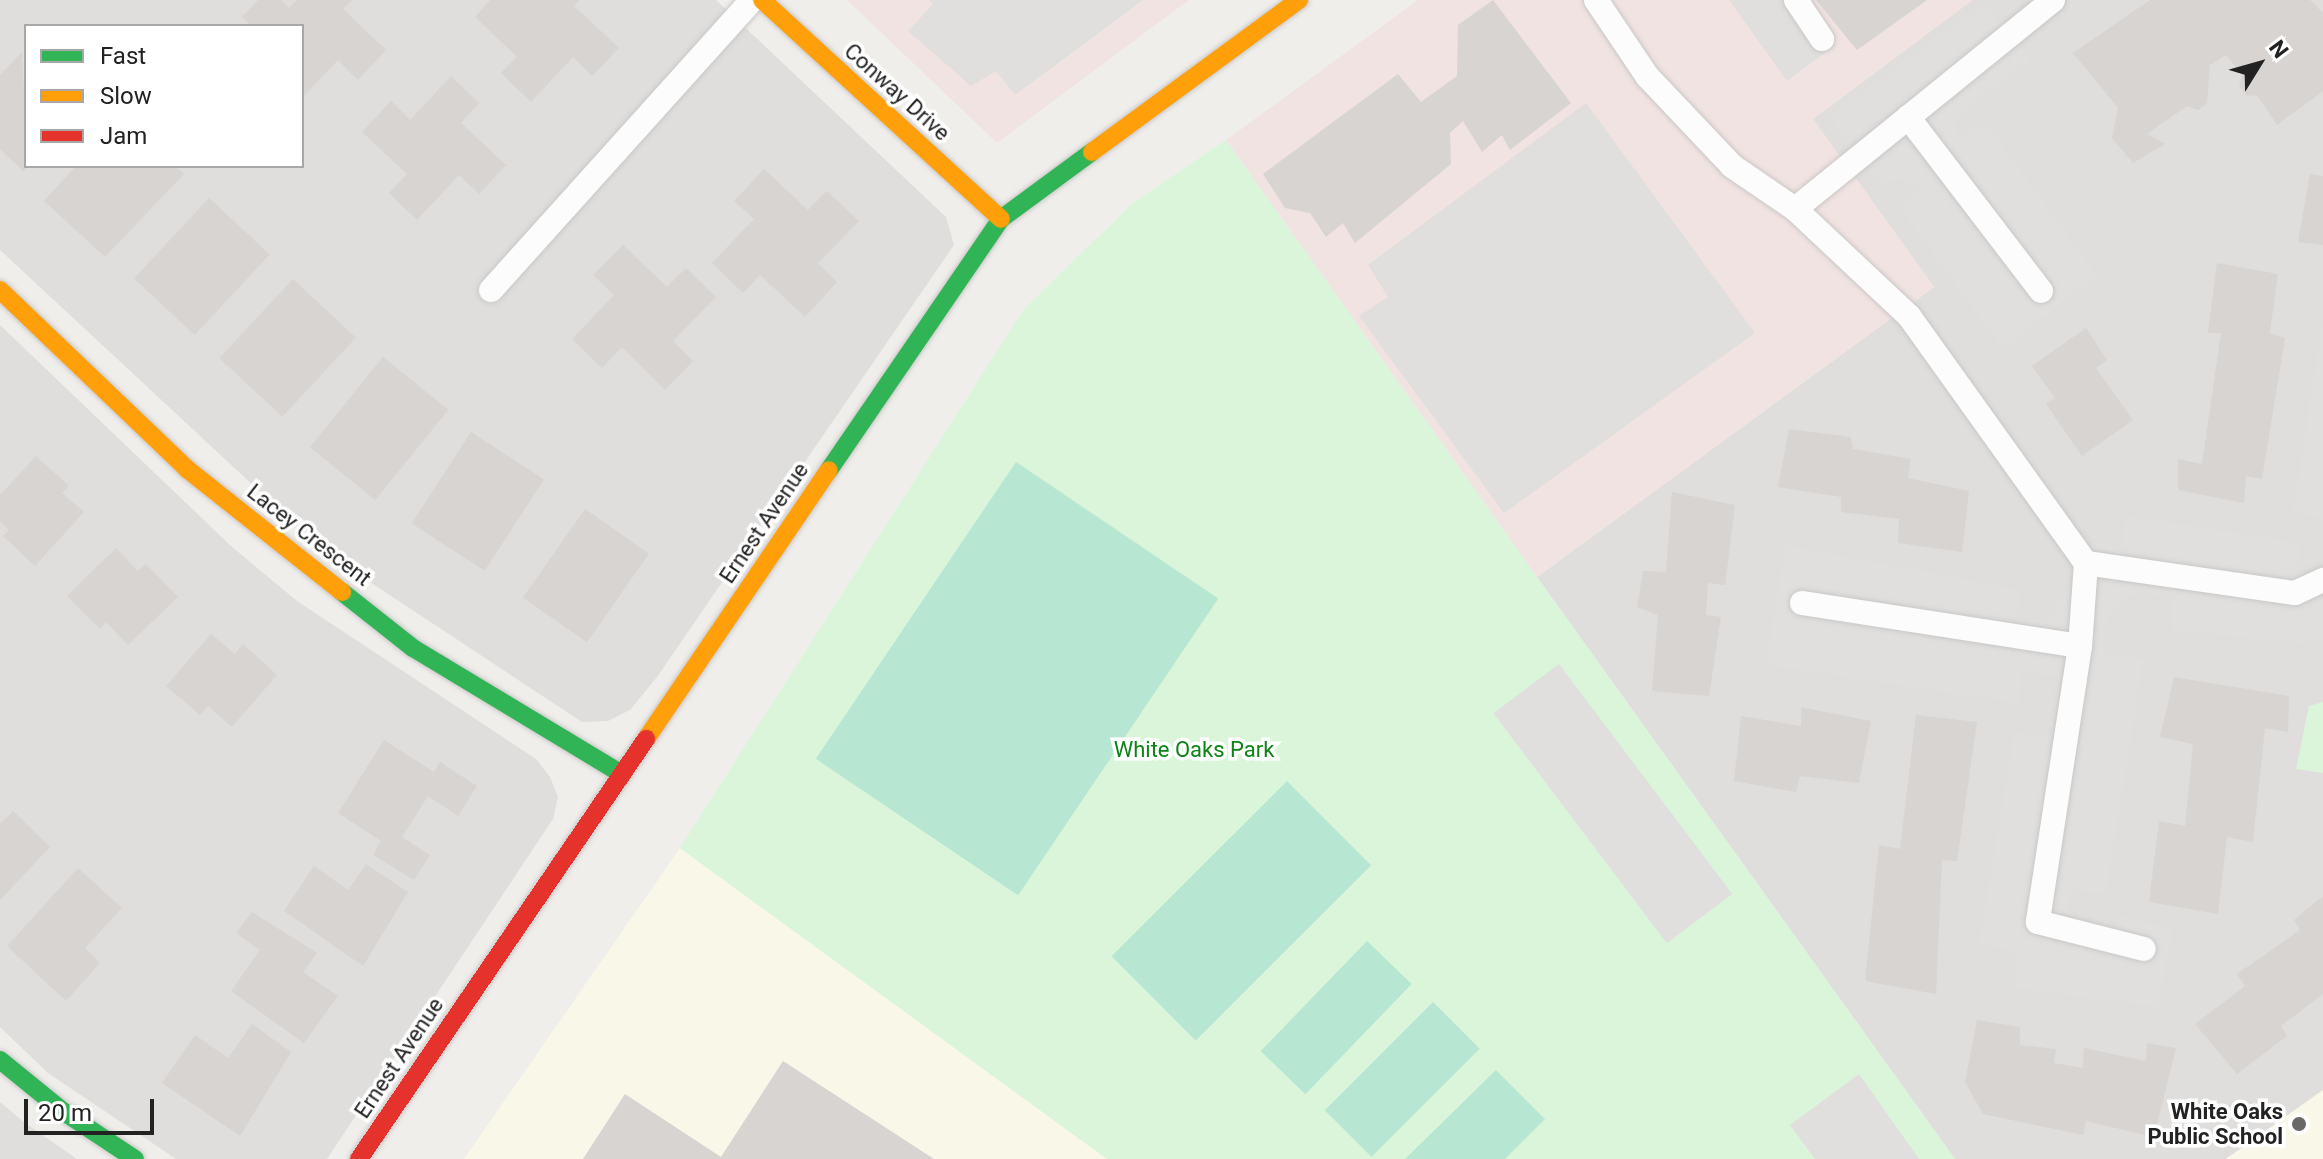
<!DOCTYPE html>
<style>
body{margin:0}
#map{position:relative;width:2323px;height:1159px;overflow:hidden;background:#f0eeeb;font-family:Roboto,sans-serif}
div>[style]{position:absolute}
.residential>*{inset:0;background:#dfdedc}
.commercial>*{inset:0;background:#f1e3e1}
.education>*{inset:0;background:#f8f7e8}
.park>*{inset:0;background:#daf5da}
.pitch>*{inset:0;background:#b7e6d2;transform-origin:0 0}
.parking>*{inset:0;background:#e0dfde;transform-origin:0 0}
.building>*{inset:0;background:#d7d4d2;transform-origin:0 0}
.roads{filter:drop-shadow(0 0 2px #c9c8c7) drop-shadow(0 0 2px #c9c8c7)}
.lane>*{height:24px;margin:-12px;padding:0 12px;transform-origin:12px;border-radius:12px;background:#fdfcfc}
.fast>*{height:18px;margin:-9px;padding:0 9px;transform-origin:9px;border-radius:9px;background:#30b455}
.slow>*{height:18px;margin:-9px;padding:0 9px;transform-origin:9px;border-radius:9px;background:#ff9f0a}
.jam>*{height:18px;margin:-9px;padding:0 9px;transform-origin:9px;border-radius:9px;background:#e5322d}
.dots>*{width:22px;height:22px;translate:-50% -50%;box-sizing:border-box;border:4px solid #fff;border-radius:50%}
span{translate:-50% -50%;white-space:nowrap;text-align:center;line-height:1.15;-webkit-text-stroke:7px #fff;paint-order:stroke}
.street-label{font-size:22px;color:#222}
.park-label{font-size:22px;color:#0c8416}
.poi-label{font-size:22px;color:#222;font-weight:700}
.right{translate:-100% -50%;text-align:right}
.legend{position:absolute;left:24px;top:24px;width:280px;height:144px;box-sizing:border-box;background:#fff;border:2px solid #a7a7a7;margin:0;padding:10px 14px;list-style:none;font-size:24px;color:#222}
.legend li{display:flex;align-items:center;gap:16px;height:40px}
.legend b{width:40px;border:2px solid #a7a7a7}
.north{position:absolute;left:2219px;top:24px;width:80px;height:80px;-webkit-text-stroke:6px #fff;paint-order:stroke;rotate:53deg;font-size:22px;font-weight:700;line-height:32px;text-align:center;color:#222}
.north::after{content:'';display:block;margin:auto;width:28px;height:36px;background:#222;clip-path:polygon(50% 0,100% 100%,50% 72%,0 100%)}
.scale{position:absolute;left:24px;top:1099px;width:130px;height:36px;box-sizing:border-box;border:4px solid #222;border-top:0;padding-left:10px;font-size:24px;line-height:28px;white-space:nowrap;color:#222;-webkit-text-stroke:6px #fff;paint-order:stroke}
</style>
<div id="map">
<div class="residential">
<div style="clip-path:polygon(evenodd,0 0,716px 0,946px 217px,954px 245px,657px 677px,630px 710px,608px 721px,582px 722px,326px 553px,0 250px,0 0,26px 26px,302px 26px,302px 166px,26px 166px,26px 26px)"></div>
<div style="clip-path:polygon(1972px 0,2323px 0,2323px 1090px,2226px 1159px,1955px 1159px,1537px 577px,1934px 287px,1813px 119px)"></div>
<div style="clip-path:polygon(0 325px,231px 546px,297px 601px,536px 759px,550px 777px,558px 797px,553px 819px,327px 1159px,176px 1159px,48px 1073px,0 1027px)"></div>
<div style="clip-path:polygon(0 1102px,25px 1123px,77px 1159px,0 1159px)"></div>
</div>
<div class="commercial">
<div style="clip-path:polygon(847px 0,1189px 0,997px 143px)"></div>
<div style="clip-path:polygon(1418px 0,1973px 0,1813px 119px,1934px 287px,1537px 577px,1226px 140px)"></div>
</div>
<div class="education">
<div style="clip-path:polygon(680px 848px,1107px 1159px,464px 1159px)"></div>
<div style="clip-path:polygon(2323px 1090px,2323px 1159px,2226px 1159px)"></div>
</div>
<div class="park">
<div style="clip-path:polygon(1226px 140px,1537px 577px,1955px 1159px,1107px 1159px,680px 848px,1024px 309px,1134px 202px)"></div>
<div style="clip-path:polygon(2323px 702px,2323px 773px,2296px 769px,2309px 706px)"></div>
</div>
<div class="pitch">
<div style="left:1016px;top:462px;width:244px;height:358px;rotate:34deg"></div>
<div style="left:1287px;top:781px;width:119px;height:248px;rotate:45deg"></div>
<div style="left:1367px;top:941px;width:62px;height:153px;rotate:44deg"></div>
<div style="left:1433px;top:1002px;width:66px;height:153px;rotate:45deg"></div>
<div style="clip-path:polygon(1496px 1070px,1545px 1119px,1505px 1159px,1405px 1159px)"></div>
</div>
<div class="parking">
<div style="clip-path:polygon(929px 0,1143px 0,1015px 95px,996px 71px,971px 86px,908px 31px,933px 4px)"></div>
<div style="clip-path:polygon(1729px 0,1800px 0,1834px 46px,1787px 81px)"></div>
<div style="clip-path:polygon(1986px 2px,2030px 61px,1963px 109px,1953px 126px,1961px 140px,1984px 121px,2097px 276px,2002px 348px,1900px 208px,1925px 188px,1900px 179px,1880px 182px,1829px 116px)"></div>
<div style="clip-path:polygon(1586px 103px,1755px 333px,1504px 513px,1359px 316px,1388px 297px,1368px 265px)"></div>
<div style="clip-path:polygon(2323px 320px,2323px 518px,2293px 513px)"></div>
<div style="clip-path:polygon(2127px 516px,2300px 543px,2296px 571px,2323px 577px,2323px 641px,2298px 643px,2171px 630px,2172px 597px,2141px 593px,2122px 599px,2105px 622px,2104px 653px,2143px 660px,2106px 894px,2070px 889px,2068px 917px,2119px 928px,2120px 916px,2172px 928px,2159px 1007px,2016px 988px,2016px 952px,1979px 944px,2014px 733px,2051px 735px,2057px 677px,2021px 671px,2019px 703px,1766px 665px,1785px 545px,2019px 590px,2017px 619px,2049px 620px,2095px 542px,2121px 549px)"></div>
<div style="left:1559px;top:664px;width:288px;height:82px;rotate:53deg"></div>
<div style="clip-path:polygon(1859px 1074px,1919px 1159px,1815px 1159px,1790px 1125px)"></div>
</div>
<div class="building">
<div style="clip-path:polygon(258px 0,281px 0,289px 8px,297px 0,352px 0,343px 9px,386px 50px,358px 80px,338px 60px,302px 98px,302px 26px,251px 26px,242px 17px)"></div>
<div style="clip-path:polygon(490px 0,579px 0,574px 6px,619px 48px,592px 76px,573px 57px,531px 102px,501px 73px,517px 57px,475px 17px)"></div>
<div style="clip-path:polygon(1493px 0,1571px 103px,1510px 150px,1502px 135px,1482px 152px,1463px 121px,1450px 133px,1451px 164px,1355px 243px,1343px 223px,1326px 237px,1310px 213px,1285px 208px,1263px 174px,1398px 74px,1421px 102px,1457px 76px,1458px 25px)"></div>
<div style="clip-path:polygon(1816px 0,1927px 0,1857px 50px)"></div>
<div style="clip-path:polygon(2150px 0,2310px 0,2323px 13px,2323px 91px,2277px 125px,2257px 95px,2247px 96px,2239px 86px,2242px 74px,2226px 55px,2210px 65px,2207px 103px,2198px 110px,2187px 106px,2147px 134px,2165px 144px,2133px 163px,2112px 138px,2118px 108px,2073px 53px)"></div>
<div style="clip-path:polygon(22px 52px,28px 166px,23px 171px,0 149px,0 75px)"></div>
<div style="clip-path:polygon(451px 76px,479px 103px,461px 123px,506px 165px,479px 194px,459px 175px,417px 220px,389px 193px,407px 174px,362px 132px,391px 101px,410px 120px)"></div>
<div style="clip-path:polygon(76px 166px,175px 166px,184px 174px,105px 257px,44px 201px)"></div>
<div style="clip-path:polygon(764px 169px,808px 210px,827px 191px,859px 221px,818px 263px,837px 282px,805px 317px,760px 275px,743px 293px,712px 263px,754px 219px,734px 201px)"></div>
<div style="clip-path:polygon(2310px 174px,2323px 176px,2323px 245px,2298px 242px)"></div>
<div style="left:209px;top:198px;width:83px;height:110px;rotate:43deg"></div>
<div style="clip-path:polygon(623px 245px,667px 287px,686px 268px,716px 297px,673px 341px,693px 361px,665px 390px,622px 347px,602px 368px,572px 339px,614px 295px,593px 275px)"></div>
<div style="clip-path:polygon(2217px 263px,2278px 274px,2270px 333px,2285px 338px,2262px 479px,2246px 476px,2244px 503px,2178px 490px,2178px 459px,2202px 464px,2221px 333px,2208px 333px)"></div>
<div style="left:293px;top:279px;width:86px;height:108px;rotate:43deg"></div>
<div style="clip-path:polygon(2086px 328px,2107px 360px,2096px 368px,2133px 420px,2082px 456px,2046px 404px,2055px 398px,2032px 366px)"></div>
<div style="left:383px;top:357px;width:84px;height:116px;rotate:39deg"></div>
<div style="clip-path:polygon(1789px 429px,1851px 437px,1853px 449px,1911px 459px,1908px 478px,1969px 491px,1962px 552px,1898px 543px,1899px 519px,1841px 512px,1841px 497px,1778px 487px)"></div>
<div style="left:471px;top:432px;width:87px;height:109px;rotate:33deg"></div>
<div style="clip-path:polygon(36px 456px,69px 486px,62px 493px,84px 512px,35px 566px,3px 536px,9px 530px,0 521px,0 495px)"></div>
<div style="clip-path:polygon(1672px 492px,1735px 505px,1725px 585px,1708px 583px,1706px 615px,1721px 617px,1709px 696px,1652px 691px,1658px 615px,1637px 607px,1643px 571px,1666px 572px)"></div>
<div style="left:585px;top:509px;width:78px;height:108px;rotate:35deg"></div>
<div style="clip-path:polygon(116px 548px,138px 571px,146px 564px,178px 597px,128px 645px,106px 622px,100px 629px,67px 596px)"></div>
<div style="clip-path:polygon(211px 634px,235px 654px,243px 644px,277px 675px,232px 727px,208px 706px,200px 715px,166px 686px)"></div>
<div style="clip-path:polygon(2174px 677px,2289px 696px,2288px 732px,2265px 728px,2253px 842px,2227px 837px,2218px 914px,2149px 902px,2159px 821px,2185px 826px,2193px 744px,2160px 737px)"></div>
<div style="clip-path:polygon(1801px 707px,1871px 721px,1859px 783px,1800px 776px,1796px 792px,1734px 781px,1741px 716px,1801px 726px)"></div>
<div style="clip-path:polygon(1916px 715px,1977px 722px,1957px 861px,1942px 860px,1936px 994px,1865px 981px,1879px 845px,1900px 849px)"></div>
<div style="clip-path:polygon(384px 740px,434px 772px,440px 762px,477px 786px,458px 816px,428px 796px,402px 837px,430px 855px,414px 880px,373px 855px,381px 841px,338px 813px)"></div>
<div style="clip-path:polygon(13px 811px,50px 847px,0 900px,0 824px)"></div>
<div style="clip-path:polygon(366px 864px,408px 892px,363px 966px,284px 911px,314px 866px,348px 890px)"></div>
<div style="clip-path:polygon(78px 868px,122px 908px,85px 948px,100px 963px,66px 1001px,7px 946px)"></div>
<div style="clip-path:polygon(2323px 896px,2323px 994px,2281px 1026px,2287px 1036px,2237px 1074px,2195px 1024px,2245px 986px,2237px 974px,2300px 930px,2294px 920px)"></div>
<div style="clip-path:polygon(252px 912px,317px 953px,303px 972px,338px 996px,304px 1043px,231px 991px,260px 950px,236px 933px)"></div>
<div style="clip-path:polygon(1977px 1020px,2020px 1027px,2020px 1045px,2056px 1049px,2054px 1063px,2083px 1068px,2084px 1048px,2146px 1061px,2147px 1043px,2176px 1048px,2154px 1137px,2086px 1121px,2083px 1135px,1983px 1114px,1965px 1082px)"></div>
<div style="clip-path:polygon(252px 1024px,291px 1052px,240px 1136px,162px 1083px,195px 1035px,228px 1058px)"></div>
<div style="clip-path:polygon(783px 1061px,934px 1159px,583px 1159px,625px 1094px,721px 1157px)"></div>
</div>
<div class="roads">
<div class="lane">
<div style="left:1596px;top:0;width:92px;rotate:56.1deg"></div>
<div style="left:1647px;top:76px;width:124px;rotate:46.6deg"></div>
<div style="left:1732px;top:166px;width:76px;rotate:34.3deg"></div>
<div style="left:1795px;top:209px;width:156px;rotate:43.2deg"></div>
<div style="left:1909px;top:316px;width:304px;rotate:54.4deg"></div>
<div style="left:2086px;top:563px;width:83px;rotate:94.1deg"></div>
<div style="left:2080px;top:646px;width:279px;rotate:98.7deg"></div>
<div style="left:2038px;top:922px;width:109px;rotate:14.3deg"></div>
<div style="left:1796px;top:0;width:47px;rotate:56.3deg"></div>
<div style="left:1908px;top:117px;width:219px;rotate:52.6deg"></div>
<div style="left:1795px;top:209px;width:332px;rotate:-39deg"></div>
<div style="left:491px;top:290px;width:390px;rotate:-48deg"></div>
<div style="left:2086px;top:563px;width:211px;rotate:8.2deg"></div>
<div style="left:2295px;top:593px;width:31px;rotate:-25deg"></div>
<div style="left:1802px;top:603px;width:281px;rotate:8.8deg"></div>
</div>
<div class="fast">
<div style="left:829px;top:470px;width:304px;rotate:-55.6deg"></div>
<div style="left:1001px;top:219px;width:113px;rotate:-36.4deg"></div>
<div style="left:342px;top:592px;width:90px;rotate:38.3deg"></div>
<div style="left:413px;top:648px;width:244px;rotate:31.1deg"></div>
<div style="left:0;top:1060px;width:82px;rotate:39.1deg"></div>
<div style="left:64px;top:1112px;width:85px;rotate:33.5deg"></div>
</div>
<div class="slow">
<div style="left:762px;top:0;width:324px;rotate:42.5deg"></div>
<div style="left:1092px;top:152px;width:257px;rotate:-36.3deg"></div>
<div style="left:0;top:290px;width:259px;rotate:43.7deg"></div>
<div style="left:187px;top:469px;width:198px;rotate:38.4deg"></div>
<div style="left:646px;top:739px;width:325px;rotate:-55.8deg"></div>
</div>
<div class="jam">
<div style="left:359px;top:1159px;width:509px;rotate:-55.65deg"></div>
</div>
</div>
<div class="dots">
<div style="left:2299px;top:1124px;background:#6a6968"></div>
</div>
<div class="street-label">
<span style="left:897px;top:92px;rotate:42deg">Conway Drive</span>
<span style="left:764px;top:523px;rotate:-56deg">Ernest Avenue</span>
<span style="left:309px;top:535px;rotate:38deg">Lacey Crescent</span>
<span style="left:399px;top:1058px;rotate:-56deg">Ernest Avenue</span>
</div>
<div class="park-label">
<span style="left:1194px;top:750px">White Oaks Park</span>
</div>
<div class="poi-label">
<span class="right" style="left:2283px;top:1124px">White Oaks<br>Public School</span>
</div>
<ul class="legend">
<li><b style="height:10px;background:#30b455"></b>Fast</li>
<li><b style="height:10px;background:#ff9f0a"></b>Slow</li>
<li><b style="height:10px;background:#e5322d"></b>Jam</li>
</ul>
<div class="north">N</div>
<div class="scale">20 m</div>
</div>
